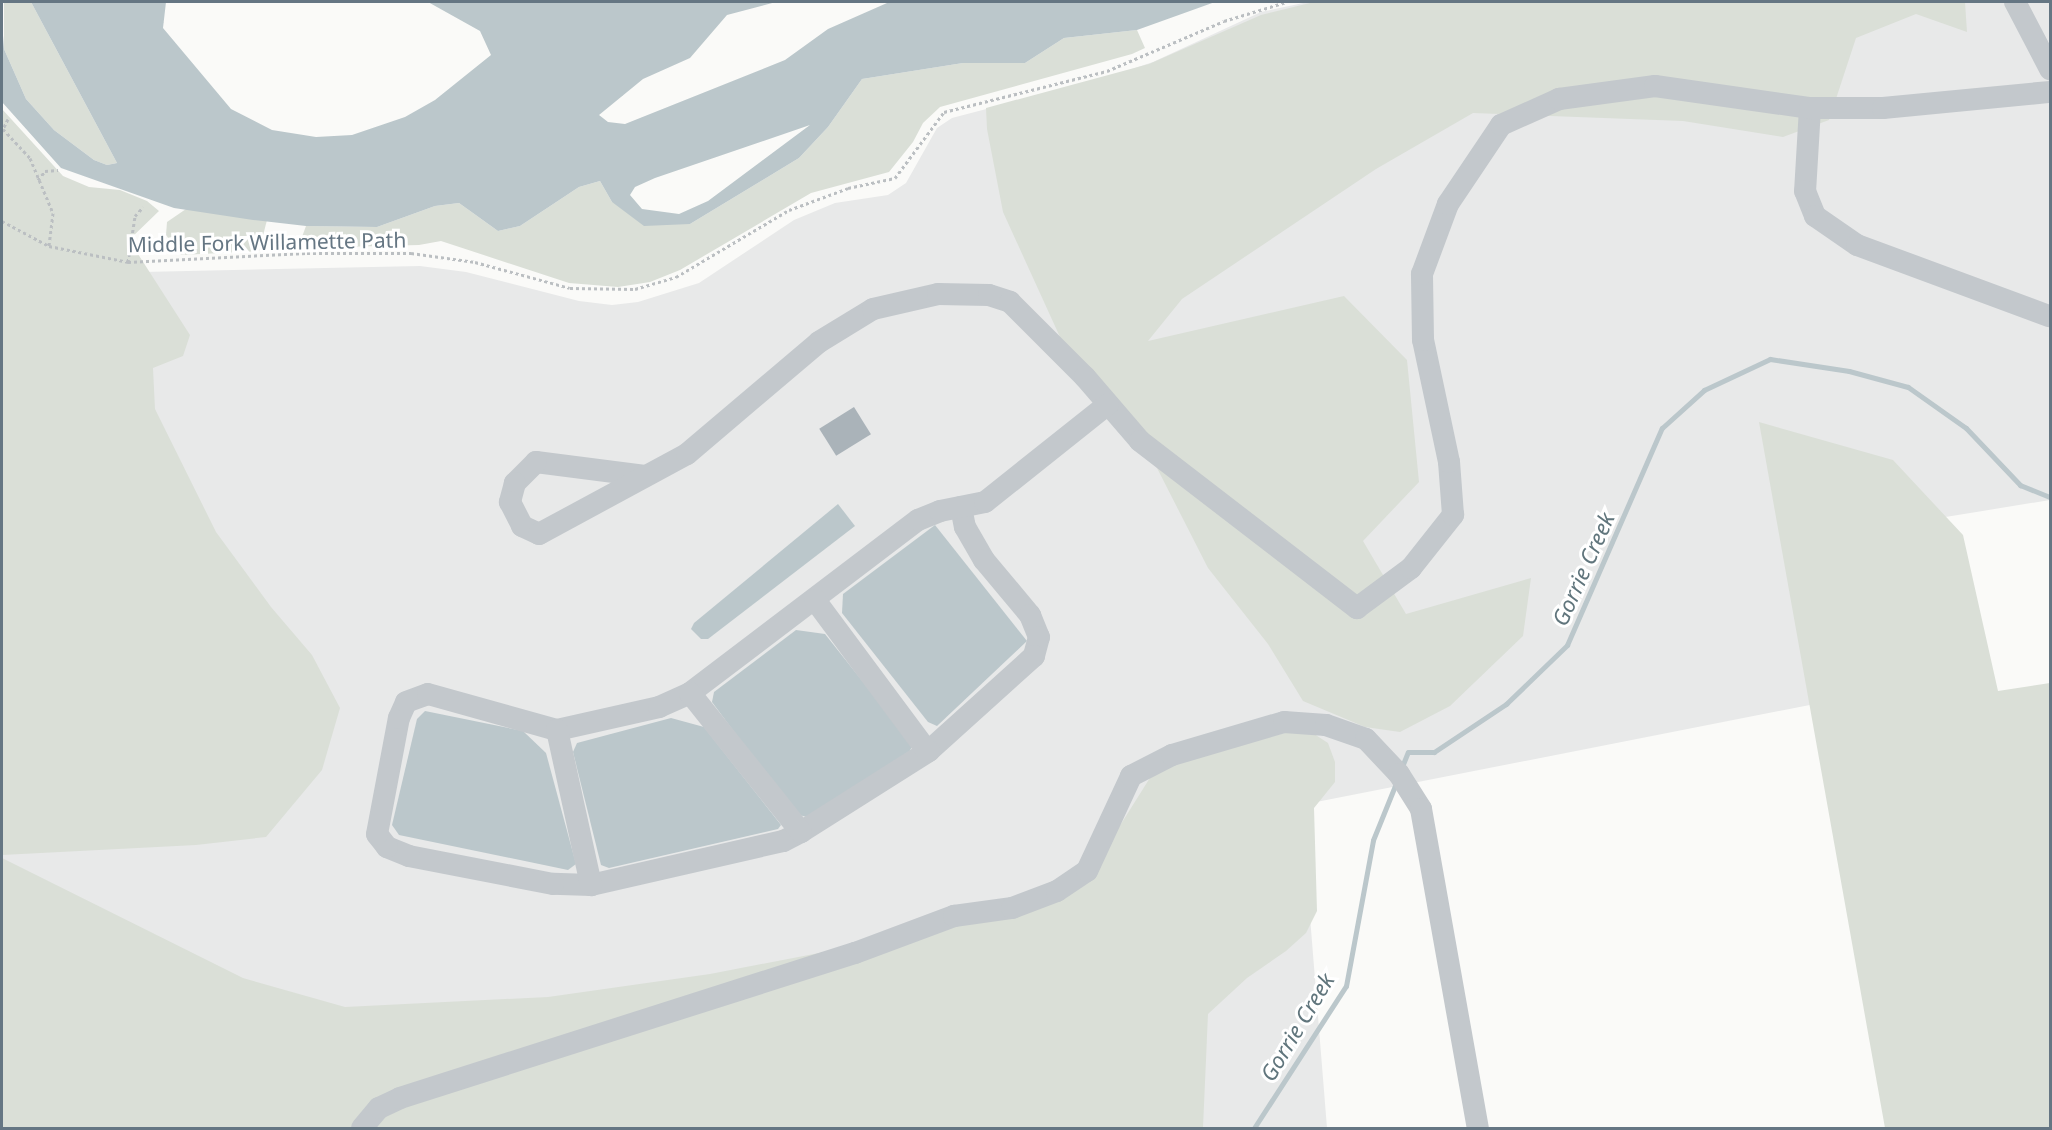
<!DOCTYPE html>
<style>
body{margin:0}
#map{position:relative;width:2052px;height:1130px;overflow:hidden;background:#fafaf8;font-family:"Noto Sans",sans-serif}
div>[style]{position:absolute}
.built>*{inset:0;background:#e8e9e9}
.green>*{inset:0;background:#dadfd7}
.water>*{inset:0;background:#bbc7cb}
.stream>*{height:5px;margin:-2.5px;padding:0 2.5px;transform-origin:2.5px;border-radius:2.5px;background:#bbc7cb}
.building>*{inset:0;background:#aab3b9;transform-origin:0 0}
.path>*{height:3px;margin-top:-1.5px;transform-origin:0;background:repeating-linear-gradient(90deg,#bbbfc2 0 3px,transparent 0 6px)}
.minor>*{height:22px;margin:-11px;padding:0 11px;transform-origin:11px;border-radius:11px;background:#c3c8cc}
span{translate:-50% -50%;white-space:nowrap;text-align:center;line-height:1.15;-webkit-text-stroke:6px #fff;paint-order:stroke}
.street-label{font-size:21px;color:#657683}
.water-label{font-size:22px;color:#60757c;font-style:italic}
.frame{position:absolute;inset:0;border:3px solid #657683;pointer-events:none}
</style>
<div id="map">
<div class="built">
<div style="clip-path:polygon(1308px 2px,2050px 2px,2050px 500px,1921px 521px,1957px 676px,1301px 805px,1327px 1128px,2px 1128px,2px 228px,142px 272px,420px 266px,466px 272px,579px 301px,612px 305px,638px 302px,699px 283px,794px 220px,835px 203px,888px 195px,906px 183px,937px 128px,952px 118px,1108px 77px,1153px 62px,1261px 12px)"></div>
</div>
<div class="green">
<div style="clip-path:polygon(4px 2px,31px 2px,117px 163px,107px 165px,94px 160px,54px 130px,26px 99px,4px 49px)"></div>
<div style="clip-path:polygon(1314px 2px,1965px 2px,1967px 32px,1916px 14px,1856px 38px,1829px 120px,1783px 137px,1683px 121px,1473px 113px,1376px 169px,1182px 299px,1148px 341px,1344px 296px,1407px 360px,1419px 482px,1363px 541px,1406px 614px,1531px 578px,1523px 636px,1450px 706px,1400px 732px,1365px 727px,1303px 701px,1268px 644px,1208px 568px,1130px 415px,1065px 348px,1003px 212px,987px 129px,986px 108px,1149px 64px,1261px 15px)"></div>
<div style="clip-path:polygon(1137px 30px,1145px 48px,1132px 54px,940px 107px,923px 123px,913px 142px,889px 172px,811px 193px,680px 270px,650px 282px,618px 287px,569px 283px,441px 241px,419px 245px,302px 248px,299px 245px,306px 226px,377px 227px,435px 206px,459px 203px,498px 231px,520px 226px,579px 187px,600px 181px,612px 202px,690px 224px,799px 158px,828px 127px,862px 79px,963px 63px,1025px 63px,1064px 38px)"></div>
<div style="clip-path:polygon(2px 109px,63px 176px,89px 187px,120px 190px,147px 201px,159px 211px,129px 240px,190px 335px,183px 356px,153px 368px,155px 409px,216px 532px,271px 607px,312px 655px,340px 708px,322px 770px,266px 837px,196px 845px,2px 855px)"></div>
<div style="clip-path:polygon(186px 209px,267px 220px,259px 251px,181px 255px,166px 235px,167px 222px)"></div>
<div style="clip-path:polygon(1759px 422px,1893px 460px,1963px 535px,1998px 691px,2050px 683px,2050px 1128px,1885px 1128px)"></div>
<div style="clip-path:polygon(1305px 728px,1328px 743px,1335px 762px,1335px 782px,1314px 808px,1317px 911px,1306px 933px,1286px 951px,1247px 978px,1208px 1014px,1203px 1128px,2px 1128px,2px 858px,243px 978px,345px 1007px,548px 997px,710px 974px,949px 928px,1043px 904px,1099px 859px,1153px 773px,1193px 756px)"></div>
</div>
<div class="water">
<div style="clip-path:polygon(evenodd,31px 2px,166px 2px,163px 28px,231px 109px,272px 130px,316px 137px,352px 135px,405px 117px,435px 100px,491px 55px,480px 31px,428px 2px,776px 2px,727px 15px,690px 58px,643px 79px,599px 115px,608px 122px,625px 124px,785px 60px,828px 29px,887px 3px,885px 2px,1215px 2px,1137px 30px,1064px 38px,1025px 63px,963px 63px,862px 79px,828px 127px,799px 158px,690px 224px,644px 226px,612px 202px,600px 181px,579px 187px,520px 226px,498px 231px,459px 203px,435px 206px,377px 227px,306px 226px,253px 220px,174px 208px,61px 168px,2px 102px,2px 22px,4px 49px,26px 99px,54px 130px,94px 160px,107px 165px,117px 163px,31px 2px,810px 125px,708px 201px,679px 214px,642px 209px,630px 195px,635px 187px,655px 178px,810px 125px)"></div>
<div style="clip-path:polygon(838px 504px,855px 526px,708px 639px,701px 639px,691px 629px,694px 623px)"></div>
<div style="clip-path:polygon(935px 525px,1027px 641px,937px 726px,928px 722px,842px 613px,843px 594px)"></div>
<div style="clip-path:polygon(796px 630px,825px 634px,913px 745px,908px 754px,807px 817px,795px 814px,712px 702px,714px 692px)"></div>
<div style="clip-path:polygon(425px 711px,523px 731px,546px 753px,576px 864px,568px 870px,399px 835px,392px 825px,417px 719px)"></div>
<div style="clip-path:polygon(671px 718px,704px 727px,781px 825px,778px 829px,609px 868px,601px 865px,573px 752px,577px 743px)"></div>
</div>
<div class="stream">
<div style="left:1401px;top:769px;width:18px;rotate:-68deg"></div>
<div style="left:1408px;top:752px;width:26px"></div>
<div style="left:1434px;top:752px;width:87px;rotate:-33.7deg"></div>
<div style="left:1506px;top:704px;width:85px;rotate:-44deg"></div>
<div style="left:1567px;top:645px;width:237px;rotate:-66.4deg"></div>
<div style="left:1662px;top:428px;width:57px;rotate:-42.1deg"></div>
<div style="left:1704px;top:390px;width:73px;rotate:-25.2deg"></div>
<div style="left:1770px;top:359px;width:80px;rotate:8.6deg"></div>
<div style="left:1849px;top:371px;width:61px;rotate:15.2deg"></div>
<div style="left:1908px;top:387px;width:71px;rotate:35.3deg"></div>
<div style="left:1966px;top:428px;width:79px;rotate:46.5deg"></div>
<div style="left:2020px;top:485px;width:32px;rotate:22deg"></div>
<div style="left:1254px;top:1128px;width:169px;rotate:-57.1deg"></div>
<div style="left:1346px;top:986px;width:148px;rotate:-79.5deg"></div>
<div style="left:1373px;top:840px;width:61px;rotate:-68deg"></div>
</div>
<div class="building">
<div style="left:854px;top:407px;width:32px;height:41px;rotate:58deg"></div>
</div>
<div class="path">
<div style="left:8px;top:119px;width:11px;rotate:117deg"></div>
<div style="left:3px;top:129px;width:40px;rotate:47deg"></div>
<div style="left:30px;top:158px;width:60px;rotate:67.3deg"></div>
<div style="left:53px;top:213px;width:33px;rotate:97deg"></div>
<div style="left:38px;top:180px;width:11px;rotate:-52deg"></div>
<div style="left:45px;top:171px;width:13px;rotate:-4deg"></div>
<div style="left:2px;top:221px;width:53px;rotate:28deg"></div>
<div style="left:49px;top:246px;width:81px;rotate:11.4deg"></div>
<div style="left:128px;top:262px;width:179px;rotate:-2.9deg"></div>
<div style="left:307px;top:253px;width:104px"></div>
<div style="left:411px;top:253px;width:65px;rotate:8deg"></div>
<div style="left:475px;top:262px;width:98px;rotate:15.3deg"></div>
<div style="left:570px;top:288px;width:65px;rotate:0.9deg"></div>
<div style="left:635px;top:289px;width:43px;rotate:-16.3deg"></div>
<div style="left:676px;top:277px;width:131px;rotate:-30.7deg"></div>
<div style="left:789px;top:210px;width:63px;rotate:-20.4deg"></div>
<div style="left:848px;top:188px;width:48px;rotate:-12deg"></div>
<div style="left:895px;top:178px;width:82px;rotate:-53.4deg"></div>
<div style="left:944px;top:112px;width:168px;rotate:-14.1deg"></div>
<div style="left:1107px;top:71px;width:127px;rotate:-23.1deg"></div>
<div style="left:1224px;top:21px;width:65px;rotate:-17deg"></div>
<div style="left:128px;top:262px;width:47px;rotate:-81.3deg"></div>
<div style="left:135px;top:216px;width:12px;rotate:-48deg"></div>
</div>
<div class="minor">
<div style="left:2015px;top:2px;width:76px;rotate:62.4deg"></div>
<div style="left:1810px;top:108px;width:83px;rotate:93.4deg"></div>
<div style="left:1805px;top:191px;width:27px;rotate:68deg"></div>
<div style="left:1815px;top:216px;width:51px;rotate:34.6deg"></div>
<div style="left:1857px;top:245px;width:205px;rotate:20.3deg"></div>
<div style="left:645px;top:476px;width:110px;rotate:-172.7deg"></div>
<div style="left:536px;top:462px;width:30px;rotate:135deg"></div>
<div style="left:515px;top:483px;width:20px;rotate:105deg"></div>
<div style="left:510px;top:502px;width:27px;rotate:63deg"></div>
<div style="left:522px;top:526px;width:19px;rotate:25deg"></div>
<div style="left:539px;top:534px;width:168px;rotate:-28.4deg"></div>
<div style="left:687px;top:454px;width:173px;rotate:-40.3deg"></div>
<div style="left:819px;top:342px;width:63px;rotate:-31.4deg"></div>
<div style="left:873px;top:309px;width:67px;rotate:-13deg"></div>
<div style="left:938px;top:294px;width:51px;rotate:1.1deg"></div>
<div style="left:989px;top:295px;width:22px;rotate:18deg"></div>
<div style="left:1010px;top:302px;width:106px;rotate:45deg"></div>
<div style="left:1085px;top:377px;width:84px;rotate:49.3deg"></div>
<div style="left:1140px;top:441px;width:274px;rotate:37.6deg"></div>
<div style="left:1357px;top:608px;width:67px;rotate:-36.5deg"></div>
<div style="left:1411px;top:568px;width:68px;rotate:-51.6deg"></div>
<div style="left:1453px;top:515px;width:53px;rotate:-94.3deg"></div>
<div style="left:1449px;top:462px;width:125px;rotate:-102deg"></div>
<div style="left:1423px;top:340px;width:66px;rotate:-90.9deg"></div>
<div style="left:1422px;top:274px;width:75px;rotate:-69.6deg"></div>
<div style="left:1448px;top:204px;width:95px;rotate:-56.1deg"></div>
<div style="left:1501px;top:125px;width:64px;rotate:-24.1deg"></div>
<div style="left:1559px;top:99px;width:97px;rotate:-7.7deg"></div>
<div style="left:1655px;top:86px;width:157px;rotate:8.1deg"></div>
<div style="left:1810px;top:108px;width:73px"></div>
<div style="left:1883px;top:108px;width:168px;rotate:-5.5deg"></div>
<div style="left:961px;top:507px;width:20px;rotate:79deg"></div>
<div style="left:965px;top:527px;width:38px;rotate:60deg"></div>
<div style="left:984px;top:560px;width:72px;rotate:50.1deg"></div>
<div style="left:1030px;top:615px;width:24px;rotate:68deg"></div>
<div style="left:1039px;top:637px;width:20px;rotate:105deg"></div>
<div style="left:1034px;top:656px;width:142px;rotate:137.9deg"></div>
<div style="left:929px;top:751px;width:151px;rotate:147.7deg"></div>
<div style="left:801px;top:832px;width:20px;rotate:153deg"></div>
<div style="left:783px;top:841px;width:197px;rotate:167.1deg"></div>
<div style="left:591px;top:885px;width:38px;rotate:-178deg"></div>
<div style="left:553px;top:884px;width:147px;rotate:-169deg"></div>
<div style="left:409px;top:856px;width:24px;rotate:-158deg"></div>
<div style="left:387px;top:847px;width:16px;rotate:-128deg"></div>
<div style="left:377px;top:834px;width:118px;rotate:-79.3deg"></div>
<div style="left:399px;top:718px;width:17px;rotate:-66deg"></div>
<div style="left:406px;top:702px;width:23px;rotate:-20deg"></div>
<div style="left:428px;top:694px;width:134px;rotate:15.6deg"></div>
<div style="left:557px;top:730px;width:105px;rotate:-12.7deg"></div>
<div style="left:659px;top:707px;width:34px;rotate:-24deg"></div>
<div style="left:690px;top:693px;width:286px;rotate:-37.2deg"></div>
<div style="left:918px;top:520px;width:24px;rotate:-22deg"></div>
<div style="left:940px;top:511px;width:46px;rotate:-11.3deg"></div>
<div style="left:985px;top:502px;width:157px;rotate:-38.5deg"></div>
<div style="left:815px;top:600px;width:189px;rotate:53.4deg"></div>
<div style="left:690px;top:693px;width:178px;rotate:51.4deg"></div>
<div style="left:557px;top:730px;width:159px;rotate:77.6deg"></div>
<div style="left:362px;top:1128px;width:26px;rotate:-50deg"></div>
<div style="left:379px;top:1108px;width:23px;rotate:-25deg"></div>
<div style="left:400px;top:1098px;width:478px;rotate:-17.7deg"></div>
<div style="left:855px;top:953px;width:106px;rotate:-20.5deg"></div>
<div style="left:954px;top:916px;width:59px;rotate:-7.9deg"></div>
<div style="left:1012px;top:908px;width:48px;rotate:-20.7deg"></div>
<div style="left:1057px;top:891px;width:36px;rotate:-34deg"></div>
<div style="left:1087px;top:871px;width:105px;rotate:-65.1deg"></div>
<div style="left:1131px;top:776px;width:46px;rotate:-27.1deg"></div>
<div style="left:1172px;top:755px;width:117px;rotate:-16.4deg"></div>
<div style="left:1284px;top:722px;width:42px;rotate:4.1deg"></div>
<div style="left:1326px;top:725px;width:42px;rotate:19.3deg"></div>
<div style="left:1366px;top:739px;width:48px;rotate:46.7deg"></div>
<div style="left:1399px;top:774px;width:41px;rotate:57.8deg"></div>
<div style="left:1421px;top:809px;width:324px;rotate:79.9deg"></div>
</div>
<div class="street-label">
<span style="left:267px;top:242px;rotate:-1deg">Middle Fork Willamette Path</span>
</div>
<div class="water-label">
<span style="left:1583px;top:569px;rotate:-66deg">Gorrie Creek</span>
<span style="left:1297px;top:1027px;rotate:-59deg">Gorrie Creek</span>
</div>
<div class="frame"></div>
</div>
